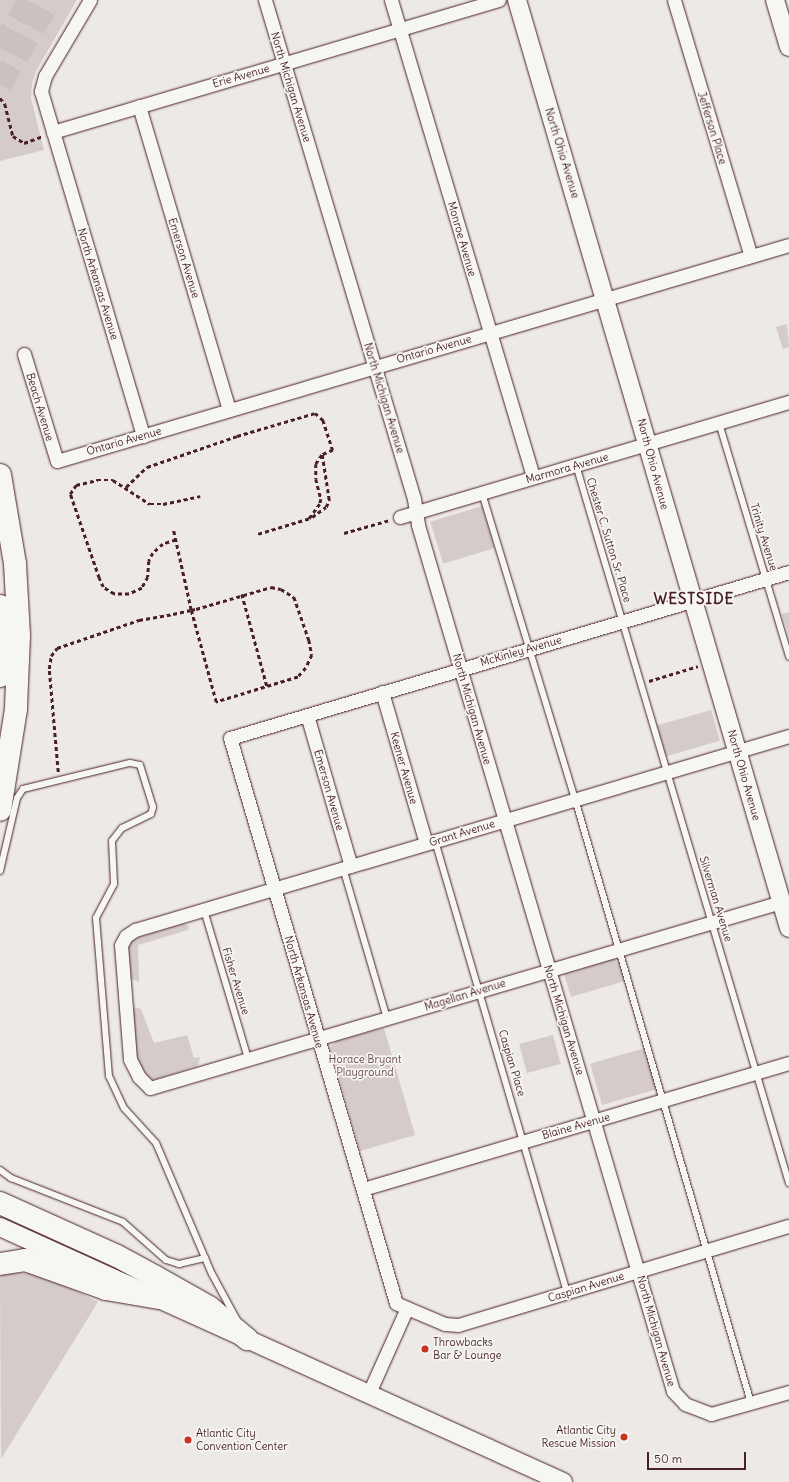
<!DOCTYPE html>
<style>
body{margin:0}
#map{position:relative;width:789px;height:1482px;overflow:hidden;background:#ece9e6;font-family:Delius,sans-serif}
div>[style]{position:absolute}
.green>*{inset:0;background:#d4cbca;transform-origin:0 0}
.highway-tunnel>*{height:22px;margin-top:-11px;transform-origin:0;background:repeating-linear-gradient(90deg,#ccc1c1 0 22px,transparent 0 33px)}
.path>*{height:2.5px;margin-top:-1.25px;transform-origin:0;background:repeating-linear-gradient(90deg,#4a1f2b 0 4px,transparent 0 7px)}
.roads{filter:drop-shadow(0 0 1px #4a1f2b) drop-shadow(0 0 1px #4a1f2b)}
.lane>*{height:6px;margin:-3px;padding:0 3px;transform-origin:3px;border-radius:3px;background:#f6f6f2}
.street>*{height:13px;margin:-6.5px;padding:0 6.5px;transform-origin:6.5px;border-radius:6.5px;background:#f6f6f2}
.secondary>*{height:18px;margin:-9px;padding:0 9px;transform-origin:9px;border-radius:9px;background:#f6f6f2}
.highway>*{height:22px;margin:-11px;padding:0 11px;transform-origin:11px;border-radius:11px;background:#f6f6f2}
.dots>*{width:11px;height:11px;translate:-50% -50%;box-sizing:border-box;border:2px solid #f6f6f2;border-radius:50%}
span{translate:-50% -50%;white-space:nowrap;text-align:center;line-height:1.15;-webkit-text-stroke:3.5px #f6f6f2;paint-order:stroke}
.street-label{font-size:11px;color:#4a1f2b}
.park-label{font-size:11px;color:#6c4a53}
.poi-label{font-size:11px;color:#4a1f2b}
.left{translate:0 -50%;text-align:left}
.right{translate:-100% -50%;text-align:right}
.district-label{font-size:15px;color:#4a1f2b;font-weight:700;letter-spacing:1px}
.scale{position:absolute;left:647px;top:1452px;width:99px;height:18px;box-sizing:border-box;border:2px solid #4a1f2b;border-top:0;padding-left:5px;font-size:12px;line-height:14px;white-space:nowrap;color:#4a1f2b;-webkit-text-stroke:3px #f6f6f2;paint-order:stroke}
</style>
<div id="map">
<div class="green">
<div style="clip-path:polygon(0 0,77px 0,36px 71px,32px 83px,31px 98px,44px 150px,0 161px)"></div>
<div style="clip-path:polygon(787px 324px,789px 347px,783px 349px,776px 327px)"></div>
<div style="left:482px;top:506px;width:44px;height:54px;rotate:73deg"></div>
<div style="clip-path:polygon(789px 612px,789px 636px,782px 614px)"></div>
<div style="left:711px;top:710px;width:32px;height:56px;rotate:74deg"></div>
<div style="clip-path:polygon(183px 924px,189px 926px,188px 930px,138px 945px,139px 982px,129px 978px,126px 952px,132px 939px)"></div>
<div style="clip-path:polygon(614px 959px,620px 963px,625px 981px,571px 997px,564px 974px)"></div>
<div style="clip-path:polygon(135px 1007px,141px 1009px,154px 1043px,187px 1035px,194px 1058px,200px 1057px,198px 1066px,153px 1080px,149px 1078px,136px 1065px,131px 1013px)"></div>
<div style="clip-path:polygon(384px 1028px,415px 1135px,360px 1151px,330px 1047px,338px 1040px)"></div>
<div style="left:553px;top:1035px;width:30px;height:35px;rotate:75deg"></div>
<div style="left:645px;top:1048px;width:43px;height:57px;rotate:74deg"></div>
<div style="clip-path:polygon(5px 1273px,43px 1274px,98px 1302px,1px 1459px,0 1276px)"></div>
</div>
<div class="highway-tunnel">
<div style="left:0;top:48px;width:56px;rotate:-58.9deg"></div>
<div style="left:0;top:85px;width:99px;rotate:-59deg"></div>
</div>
<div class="path">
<div style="left:0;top:98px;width:8px;rotate:50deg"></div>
<div style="left:5px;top:104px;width:33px;rotate:76deg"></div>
<div style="left:13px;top:136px;width:13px;rotate:32deg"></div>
<div style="left:24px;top:143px;width:20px;rotate:-20deg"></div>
<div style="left:126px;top:487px;width:29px;rotate:-44deg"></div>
<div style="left:147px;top:467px;width:95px;rotate:-19deg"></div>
<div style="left:237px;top:436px;width:81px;rotate:-16.4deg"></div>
<div style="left:315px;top:413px;width:11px;rotate:41deg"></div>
<div style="left:323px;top:420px;width:32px;rotate:72deg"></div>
<div style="left:333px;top:450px;width:12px;rotate:156deg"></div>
<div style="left:322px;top:455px;width:11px;rotate:124deg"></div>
<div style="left:316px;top:464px;width:15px;rotate:90deg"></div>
<div style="left:316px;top:479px;width:21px;rotate:76deg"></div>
<div style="left:321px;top:499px;width:5px;rotate:101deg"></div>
<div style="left:320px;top:504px;width:19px;rotate:126deg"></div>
<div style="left:309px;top:519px;width:55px;rotate:163.2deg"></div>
<div style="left:312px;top:517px;width:17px;rotate:-36deg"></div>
<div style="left:326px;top:507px;width:8px;rotate:-67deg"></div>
<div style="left:329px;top:500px;width:46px;rotate:-98.8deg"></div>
<div style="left:344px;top:533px;width:48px;rotate:-15.8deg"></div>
<div style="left:176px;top:540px;width:14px;rotate:163deg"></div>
<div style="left:163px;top:544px;width:13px;rotate:138deg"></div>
<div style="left:153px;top:553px;width:9px;rotate:117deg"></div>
<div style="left:149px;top:561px;width:16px;rotate:94deg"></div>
<div style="left:148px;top:577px;width:13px;rotate:119deg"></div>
<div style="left:142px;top:588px;width:14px;rotate:155deg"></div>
<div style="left:129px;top:594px;width:15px;rotate:180deg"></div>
<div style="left:114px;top:594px;width:13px;rotate:-148deg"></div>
<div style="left:103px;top:587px;width:10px;rotate:-114deg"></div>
<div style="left:99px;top:578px;width:89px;rotate:-109deg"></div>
<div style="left:70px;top:494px;width:11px;rotate:-56deg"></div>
<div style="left:76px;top:485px;width:22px;rotate:-13deg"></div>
<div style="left:97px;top:480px;width:16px"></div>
<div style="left:113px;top:480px;width:44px;rotate:33deg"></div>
<div style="left:150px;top:504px;width:13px"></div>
<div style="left:163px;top:504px;width:38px;rotate:-12deg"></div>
<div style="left:242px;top:594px;width:95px;rotate:74.8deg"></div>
<div style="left:649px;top:681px;width:51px;rotate:-17deg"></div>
<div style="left:58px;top:772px;width:103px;rotate:-95deg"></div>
<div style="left:49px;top:669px;width:13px;rotate:-81deg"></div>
<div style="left:51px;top:656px;width:10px;rotate:-53deg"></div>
<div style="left:57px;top:648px;width:87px;rotate:-18.9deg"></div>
<div style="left:139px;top:620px;width:35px;rotate:-10deg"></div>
<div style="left:173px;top:614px;width:18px;rotate:-13deg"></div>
<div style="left:191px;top:610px;width:5px;rotate:-11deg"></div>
<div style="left:196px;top:609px;width:78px;rotate:-16.3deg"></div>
<div style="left:271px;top:587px;width:10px;rotate:11deg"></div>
<div style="left:281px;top:589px;width:15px;rotate:32deg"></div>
<div style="left:294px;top:597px;width:46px;rotate:70.8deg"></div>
<div style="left:309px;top:640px;width:15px;rotate:79deg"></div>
<div style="left:312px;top:655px;width:14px;rotate:115deg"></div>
<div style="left:306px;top:668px;width:12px;rotate:132deg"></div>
<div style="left:298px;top:677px;width:86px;rotate:163deg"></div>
<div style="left:216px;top:702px;width:95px;rotate:-105.2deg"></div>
<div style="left:191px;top:610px;width:83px;rotate:-102.5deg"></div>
</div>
<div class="roads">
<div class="lane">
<div style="left:719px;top:423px;width:244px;rotate:73.3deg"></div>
<div style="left:576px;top:465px;width:749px;rotate:73.48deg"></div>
<div style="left:482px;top:493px;width:320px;rotate:73.1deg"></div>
<div style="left:575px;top:799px;width:629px;rotate:73.75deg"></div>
<div style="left:435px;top:841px;width:470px;rotate:73.7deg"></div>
<div style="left:343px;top:868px;width:156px;rotate:73.7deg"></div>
<div style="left:0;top:871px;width:75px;rotate:-76.9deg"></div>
<div style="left:17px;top:798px;width:11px;rotate:-56deg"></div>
<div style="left:23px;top:789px;width:110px;rotate:-13.7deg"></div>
<div style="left:130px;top:763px;width:10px;rotate:11deg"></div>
<div style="left:140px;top:765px;width:44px;rotate:72.8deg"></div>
<div style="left:153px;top:807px;width:7px;rotate:106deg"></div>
<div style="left:151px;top:814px;width:32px;rotate:154deg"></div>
<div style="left:122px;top:828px;width:16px;rotate:128deg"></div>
<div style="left:112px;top:841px;width:43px;rotate:87.3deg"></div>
<div style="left:114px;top:884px;width:38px;rotate:118deg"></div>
<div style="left:96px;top:918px;width:159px;rotate:85.3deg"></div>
<div style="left:109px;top:1076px;width:35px;rotate:65deg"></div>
<div style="left:124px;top:1108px;width:47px;rotate:47.6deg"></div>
<div style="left:156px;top:1143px;width:142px;rotate:66.9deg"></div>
<div style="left:212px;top:1274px;width:52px;rotate:61.5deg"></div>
<div style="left:204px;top:910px;width:155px;rotate:73.5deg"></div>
<div style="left:0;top:1170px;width:14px;rotate:36deg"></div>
<div style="left:11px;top:1178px;width:120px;rotate:21.4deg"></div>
<div style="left:123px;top:1222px;width:57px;rotate:41.5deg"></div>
<div style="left:166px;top:1260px;width:14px;rotate:17deg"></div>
<div style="left:179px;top:1264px;width:27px;rotate:-13deg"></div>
</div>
<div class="street">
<div style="left:90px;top:0;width:88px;rotate:120.6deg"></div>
<div style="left:45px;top:76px;width:16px;rotate:105deg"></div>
<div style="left:41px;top:91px;width:360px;rotate:73.5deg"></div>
<div style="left:265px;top:0;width:521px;rotate:73.37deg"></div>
<div style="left:414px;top:499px;width:26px;rotate:81deg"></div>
<div style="left:418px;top:525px;width:903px;rotate:73.59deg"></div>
<div style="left:673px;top:1391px;width:18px;rotate:47deg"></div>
<div style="left:685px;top:1404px;width:28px;rotate:21deg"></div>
<div style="left:711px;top:1414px;width:81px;rotate:-15.8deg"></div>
<div style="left:391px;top:0;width:498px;rotate:73.4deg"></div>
<div style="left:674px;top:0;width:267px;rotate:73.3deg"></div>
<div style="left:139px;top:106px;width:317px;rotate:73.5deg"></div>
<div style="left:53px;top:132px;width:465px;rotate:-16.5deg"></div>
<div style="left:24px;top:354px;width:112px;rotate:72.9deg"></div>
<div style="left:57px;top:461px;width:763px;rotate:-16.44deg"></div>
<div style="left:400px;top:517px;width:406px;rotate:-16.5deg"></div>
<div style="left:382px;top:692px;width:157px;rotate:73.8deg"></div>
<div style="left:307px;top:715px;width:157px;rotate:73.8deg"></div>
<div style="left:781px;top:902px;width:658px;rotate:163.58deg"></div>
<div style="left:150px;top:1088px;width:16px;rotate:-135deg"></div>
<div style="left:139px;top:1077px;width:20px;rotate:-117deg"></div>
<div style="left:130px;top:1059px;width:114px;rotate:-94.5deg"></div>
<div style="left:121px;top:945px;width:10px;rotate:-61deg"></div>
<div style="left:126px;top:936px;width:11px;rotate:-34deg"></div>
<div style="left:135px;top:930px;width:682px;rotate:-16.52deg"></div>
<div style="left:363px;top:1189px;width:444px;rotate:-16.5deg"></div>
<div style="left:407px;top:1308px;width:41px;rotate:22.8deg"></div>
<div style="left:445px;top:1324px;width:13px;rotate:4deg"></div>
<div style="left:458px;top:1325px;width:345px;rotate:-16.7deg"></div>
<div style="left:368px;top:1395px;width:95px;rotate:-65.9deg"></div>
<div style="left:407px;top:1308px;width:12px;rotate:-156deg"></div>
<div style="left:396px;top:1303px;width:589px;rotate:-106.37deg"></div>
<div style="left:230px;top:738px;width:583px;rotate:-16.54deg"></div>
</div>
<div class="secondary">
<div style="left:517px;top:0;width:967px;rotate:73.66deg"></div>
<div style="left:775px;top:0;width:49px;rotate:73.4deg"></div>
<div style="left:0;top:1227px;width:618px;rotate:24.37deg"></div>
</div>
<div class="highway">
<div style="left:0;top:475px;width:90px;rotate:80.4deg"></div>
<div style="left:15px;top:564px;width:72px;rotate:86.8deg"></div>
<div style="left:19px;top:636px;width:73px;rotate:92.4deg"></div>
<div style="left:16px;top:709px;width:102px;rotate:99deg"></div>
<div style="left:0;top:606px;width:70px;rotate:90deg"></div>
<div style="left:0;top:1203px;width:128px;rotate:24.4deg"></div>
<div style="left:117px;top:1256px;width:44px;rotate:28.3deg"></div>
<div style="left:156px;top:1277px;width:61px;rotate:29.5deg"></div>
<div style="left:209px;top:1307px;width:50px;rotate:40.1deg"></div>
<div style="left:0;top:1264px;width:25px;rotate:-9deg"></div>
<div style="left:25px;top:1260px;width:86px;rotate:19.7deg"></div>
<div style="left:106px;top:1289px;width:55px;rotate:9.5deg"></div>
</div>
</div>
<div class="dots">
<div style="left:425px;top:1349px;background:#c8321e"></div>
<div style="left:624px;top:1437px;background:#c8321e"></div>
<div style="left:188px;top:1440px;background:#c8321e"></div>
</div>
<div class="street-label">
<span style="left:241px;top:76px;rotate:-16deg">Erie Avenue</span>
<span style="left:291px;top:87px;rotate:73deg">North Michigan Avenue</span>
<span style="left:712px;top:128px;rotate:73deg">Jefferson Place</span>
<span style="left:562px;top:153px;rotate:73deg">North Ohio Avenue</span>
<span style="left:462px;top:239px;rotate:74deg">Monroe Avenue</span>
<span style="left:184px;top:258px;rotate:73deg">Emerson Avenue</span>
<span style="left:98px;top:284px;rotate:73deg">North Arkansas Avenue</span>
<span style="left:434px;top:349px;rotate:-16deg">Ontario Avenue</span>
<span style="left:384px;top:398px;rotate:73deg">North Michigan Avenue</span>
<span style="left:40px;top:407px;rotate:73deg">Beach Avenue</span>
<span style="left:124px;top:441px;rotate:-16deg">Ontario Avenue</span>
<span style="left:653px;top:464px;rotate:75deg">North Ohio Avenue</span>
<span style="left:567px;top:468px;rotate:-16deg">Marmora Avenue</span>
<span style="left:764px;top:537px;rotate:73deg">Trinity Avenue</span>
<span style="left:609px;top:540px;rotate:73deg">Chester C. Sutton Sr. Place</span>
<span style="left:521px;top:651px;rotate:-16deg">McKinley Avenue</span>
<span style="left:472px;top:709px;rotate:74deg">North Michigan Avenue</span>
<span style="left:404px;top:768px;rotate:74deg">Keener Avenue</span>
<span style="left:744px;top:775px;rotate:74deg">North Ohio Avenue</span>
<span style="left:329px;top:790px;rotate:74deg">Emerson Avenue</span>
<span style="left:462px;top:833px;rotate:-17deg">Grant Avenue</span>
<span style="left:716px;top:899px;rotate:73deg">Silverman Avenue</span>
<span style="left:236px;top:981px;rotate:73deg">Fisher Avenue</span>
<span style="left:304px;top:992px;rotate:74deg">North Arkansas Avenue</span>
<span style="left:465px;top:995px;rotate:-17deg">Magellan Avenue</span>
<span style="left:564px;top:1020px;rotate:73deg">North Michigan Avenue</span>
<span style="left:512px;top:1063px;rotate:73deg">Caspian Place</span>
<span style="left:576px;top:1126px;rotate:-16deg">Blaine Avenue</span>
<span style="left:586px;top:1287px;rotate:-17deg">Caspian Avenue</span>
<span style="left:656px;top:1331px;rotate:74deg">North Michigan Avenue</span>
</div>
<div class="park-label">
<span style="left:365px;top:1066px">Horace Bryant<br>Playground</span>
</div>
<div class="poi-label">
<span class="left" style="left:433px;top:1349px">Throwbacks<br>Bar &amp; Lounge</span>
<span class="right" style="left:616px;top:1437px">Atlantic City<br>Rescue Mission</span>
<span class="left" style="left:196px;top:1440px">Atlantic City<br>Convention Center</span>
</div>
<div class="district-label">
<span style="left:694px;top:599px">WESTSIDE</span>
</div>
<div class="scale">50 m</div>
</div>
